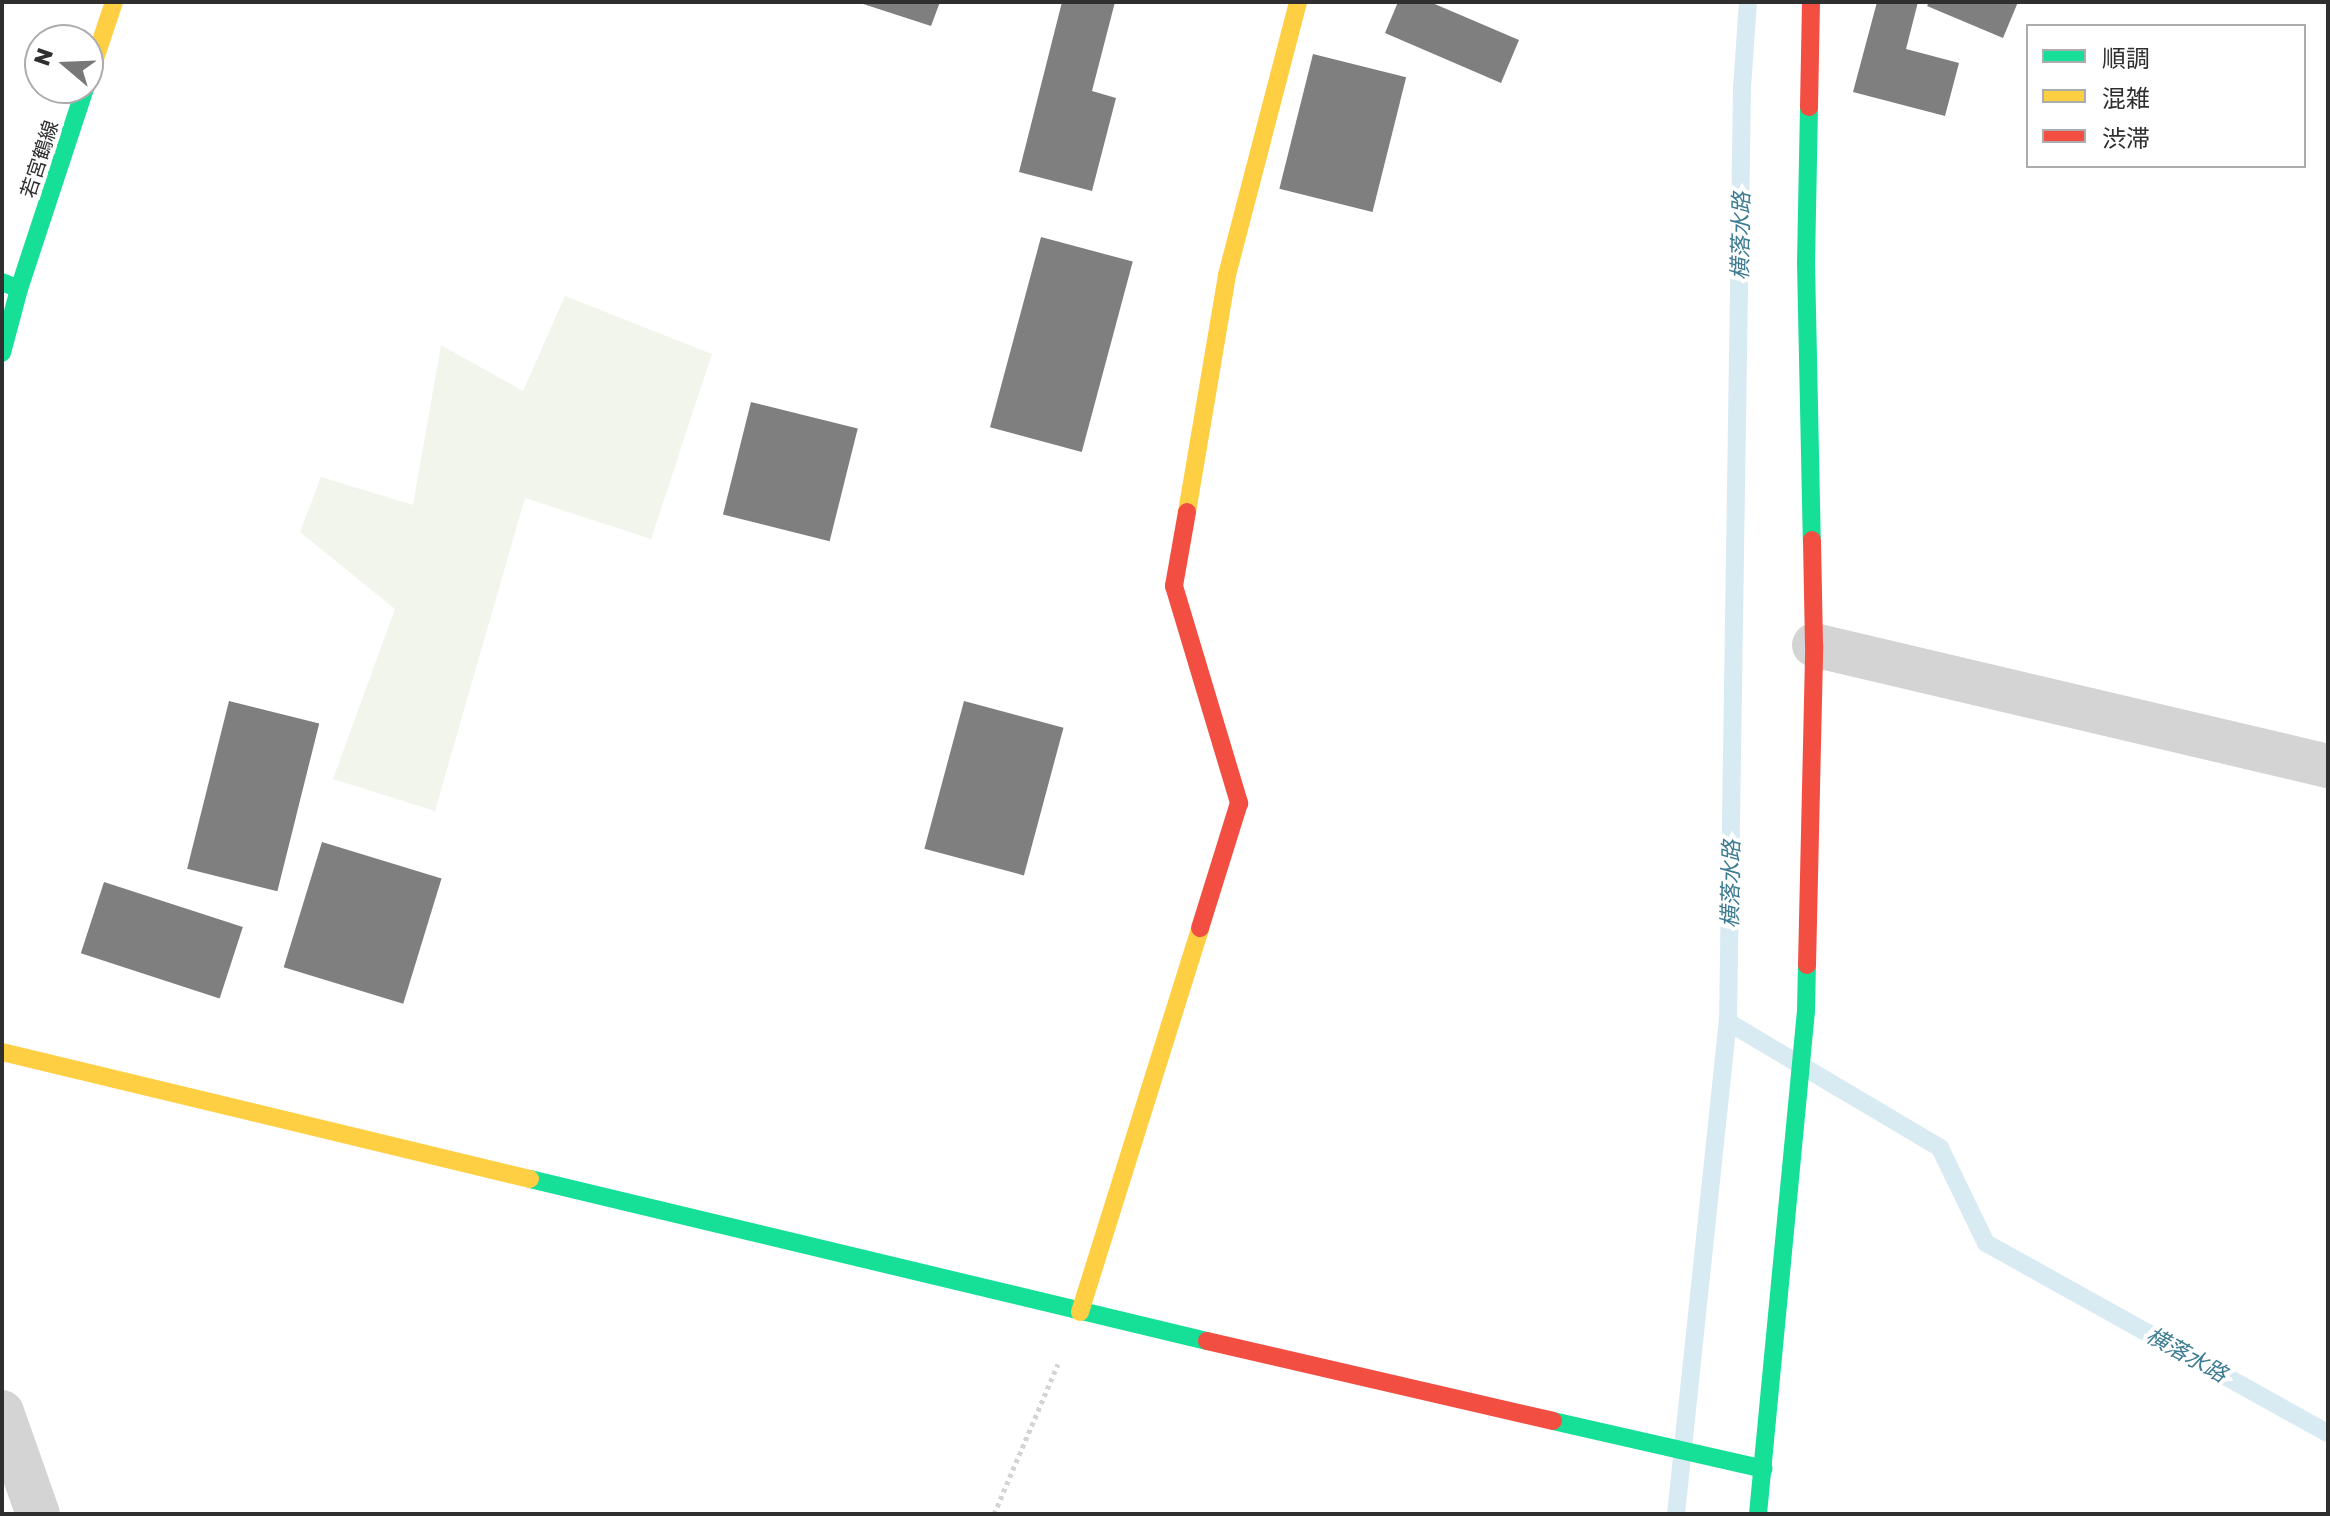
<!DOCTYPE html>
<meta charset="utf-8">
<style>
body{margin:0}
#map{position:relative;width:2330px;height:1516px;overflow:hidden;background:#fff;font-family:"Golos Text","Noto Sans JP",sans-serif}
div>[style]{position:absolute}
.green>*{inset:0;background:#f2f5ec}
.stream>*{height:18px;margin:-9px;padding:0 9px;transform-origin:9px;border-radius:9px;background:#d9ebf2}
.building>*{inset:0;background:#7f7f7f;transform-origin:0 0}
.path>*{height:5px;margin-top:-2.5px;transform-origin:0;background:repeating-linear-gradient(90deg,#d4d4d4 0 4px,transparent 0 8px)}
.street>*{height:44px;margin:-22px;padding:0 22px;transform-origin:22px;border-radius:22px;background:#d4d4d4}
.fast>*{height:18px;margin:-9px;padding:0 9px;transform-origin:9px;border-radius:9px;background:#16e098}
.slow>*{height:18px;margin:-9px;padding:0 9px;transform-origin:9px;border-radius:9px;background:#ffcf43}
.jam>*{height:18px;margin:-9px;padding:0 9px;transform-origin:9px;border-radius:9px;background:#f24e42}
span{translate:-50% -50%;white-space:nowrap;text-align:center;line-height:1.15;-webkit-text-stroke:8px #fff;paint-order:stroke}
.street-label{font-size:20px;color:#2f2f2f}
.water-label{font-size:22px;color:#3c7b92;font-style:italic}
.frame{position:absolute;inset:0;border:4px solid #2f2f2f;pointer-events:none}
.legend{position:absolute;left:2026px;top:24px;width:280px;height:144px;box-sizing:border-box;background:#fff;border:2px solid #acacac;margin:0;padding:10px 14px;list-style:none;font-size:24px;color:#2f2f2f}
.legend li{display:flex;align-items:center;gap:16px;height:40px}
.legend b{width:40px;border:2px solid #acacac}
.north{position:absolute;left:24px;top:24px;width:80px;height:80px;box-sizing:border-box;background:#fff;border:2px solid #acacac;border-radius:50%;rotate:289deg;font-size:22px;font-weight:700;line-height:32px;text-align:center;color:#2f2f2f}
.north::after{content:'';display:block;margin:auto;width:28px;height:36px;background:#787878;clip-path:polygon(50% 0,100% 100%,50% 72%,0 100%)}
</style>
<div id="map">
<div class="green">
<div style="clip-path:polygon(565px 296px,712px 354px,651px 539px,525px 498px,435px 811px,333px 779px,395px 609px,300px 532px,321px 477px,413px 505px,441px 345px,523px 391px)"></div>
</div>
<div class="stream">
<div style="left:1748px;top:2px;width:86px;rotate:94deg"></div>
<div style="left:1742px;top:88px;width:934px;rotate:90.86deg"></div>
<div style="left:1728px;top:1022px;width:247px;rotate:30.7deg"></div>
<div style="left:1940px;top:1148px;width:106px;rotate:64.2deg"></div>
<div style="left:1986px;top:1243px;width:391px;rotate:29.1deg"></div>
<div style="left:1676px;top:1514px;width:495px;rotate:-84deg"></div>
</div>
<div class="building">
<div style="clip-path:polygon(857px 2px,940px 2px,931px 26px)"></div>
<div style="clip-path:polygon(1062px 2px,1115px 2px,1092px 91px,1116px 98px,1092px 191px,1019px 172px)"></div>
<div style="clip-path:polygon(1398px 2px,1430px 2px,1519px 40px,1501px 83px,1385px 33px)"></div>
<div style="clip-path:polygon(1877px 2px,1918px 2px,1906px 49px,1959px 63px,1945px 116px,1853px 92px)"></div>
<div style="clip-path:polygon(1929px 2px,2018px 2px,2003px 38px,1927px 6px)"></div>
<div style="left:1313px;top:54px;width:96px;height:139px;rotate:14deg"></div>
<div style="left:1041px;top:237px;width:95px;height:197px;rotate:15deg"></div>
<div style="left:751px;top:402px;width:110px;height:116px;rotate:14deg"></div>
<div style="left:229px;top:701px;width:93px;height:173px;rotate:14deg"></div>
<div style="left:964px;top:701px;width:103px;height:153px;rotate:15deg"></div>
<div style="left:322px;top:842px;width:125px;height:131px;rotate:17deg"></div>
<div style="left:104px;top:882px;width:146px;height:75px;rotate:18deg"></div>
</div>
<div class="path">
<div style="left:994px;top:1514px;width:163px;rotate:-66.9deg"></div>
</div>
<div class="street">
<div style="left:1814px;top:645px;width:528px;rotate:13.25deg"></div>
<div style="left:2px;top:1412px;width:108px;rotate:70.6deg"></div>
</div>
<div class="fast">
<div style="left:1809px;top:107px;width:156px;rotate:91.1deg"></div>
<div style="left:1806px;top:263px;width:277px;rotate:88.8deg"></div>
<div style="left:2px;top:282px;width:18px;rotate:22deg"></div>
<div style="left:19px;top:289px;width:66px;rotate:104.9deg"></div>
<div style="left:19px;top:289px;width:212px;rotate:-71.8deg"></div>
<div style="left:530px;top:1179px;width:696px;rotate:13.46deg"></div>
<div style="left:1553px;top:1421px;width:216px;rotate:12.8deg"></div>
<div style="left:1758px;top:1514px;width:505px;rotate:-84.55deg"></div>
<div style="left:1806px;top:1011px;width:46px;rotate:-88.8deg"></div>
</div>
<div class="slow">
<div style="left:88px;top:80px;width:82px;rotate:-71.6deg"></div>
<div style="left:1187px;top:512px;width:240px;rotate:-80.4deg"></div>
<div style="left:1227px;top:275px;width:282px;rotate:-75.4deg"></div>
<div style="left:2px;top:1052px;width:543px;rotate:13.52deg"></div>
<div style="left:1080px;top:1312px;width:402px;rotate:-72.6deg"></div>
</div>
<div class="jam">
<div style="left:1809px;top:107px;width:105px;rotate:-88.9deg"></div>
<div style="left:1187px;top:512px;width:75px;rotate:100deg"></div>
<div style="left:1174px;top:586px;width:227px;rotate:73.3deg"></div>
<div style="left:1239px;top:803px;width:131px;rotate:107.3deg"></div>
<div style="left:1807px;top:965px;width:320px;rotate:-88.7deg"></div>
<div style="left:1814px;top:645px;width:105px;rotate:-91.1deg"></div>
<div style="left:1207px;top:1341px;width:355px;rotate:13deg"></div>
</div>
<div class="street-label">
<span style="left:39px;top:159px;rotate:-72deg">若宮鶴線</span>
</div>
<div class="water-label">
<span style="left:1740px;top:236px;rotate:-89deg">横落水路</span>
<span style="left:1730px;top:884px;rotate:-89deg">横落水路</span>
<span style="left:2187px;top:1354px;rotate:29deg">横落水路</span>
</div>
<div class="frame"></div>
<ul class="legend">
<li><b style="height:10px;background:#16e098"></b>順調</li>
<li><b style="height:10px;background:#ffcf43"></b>混雑</li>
<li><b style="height:10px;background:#f24e42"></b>渋滞</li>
</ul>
<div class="north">N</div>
</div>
